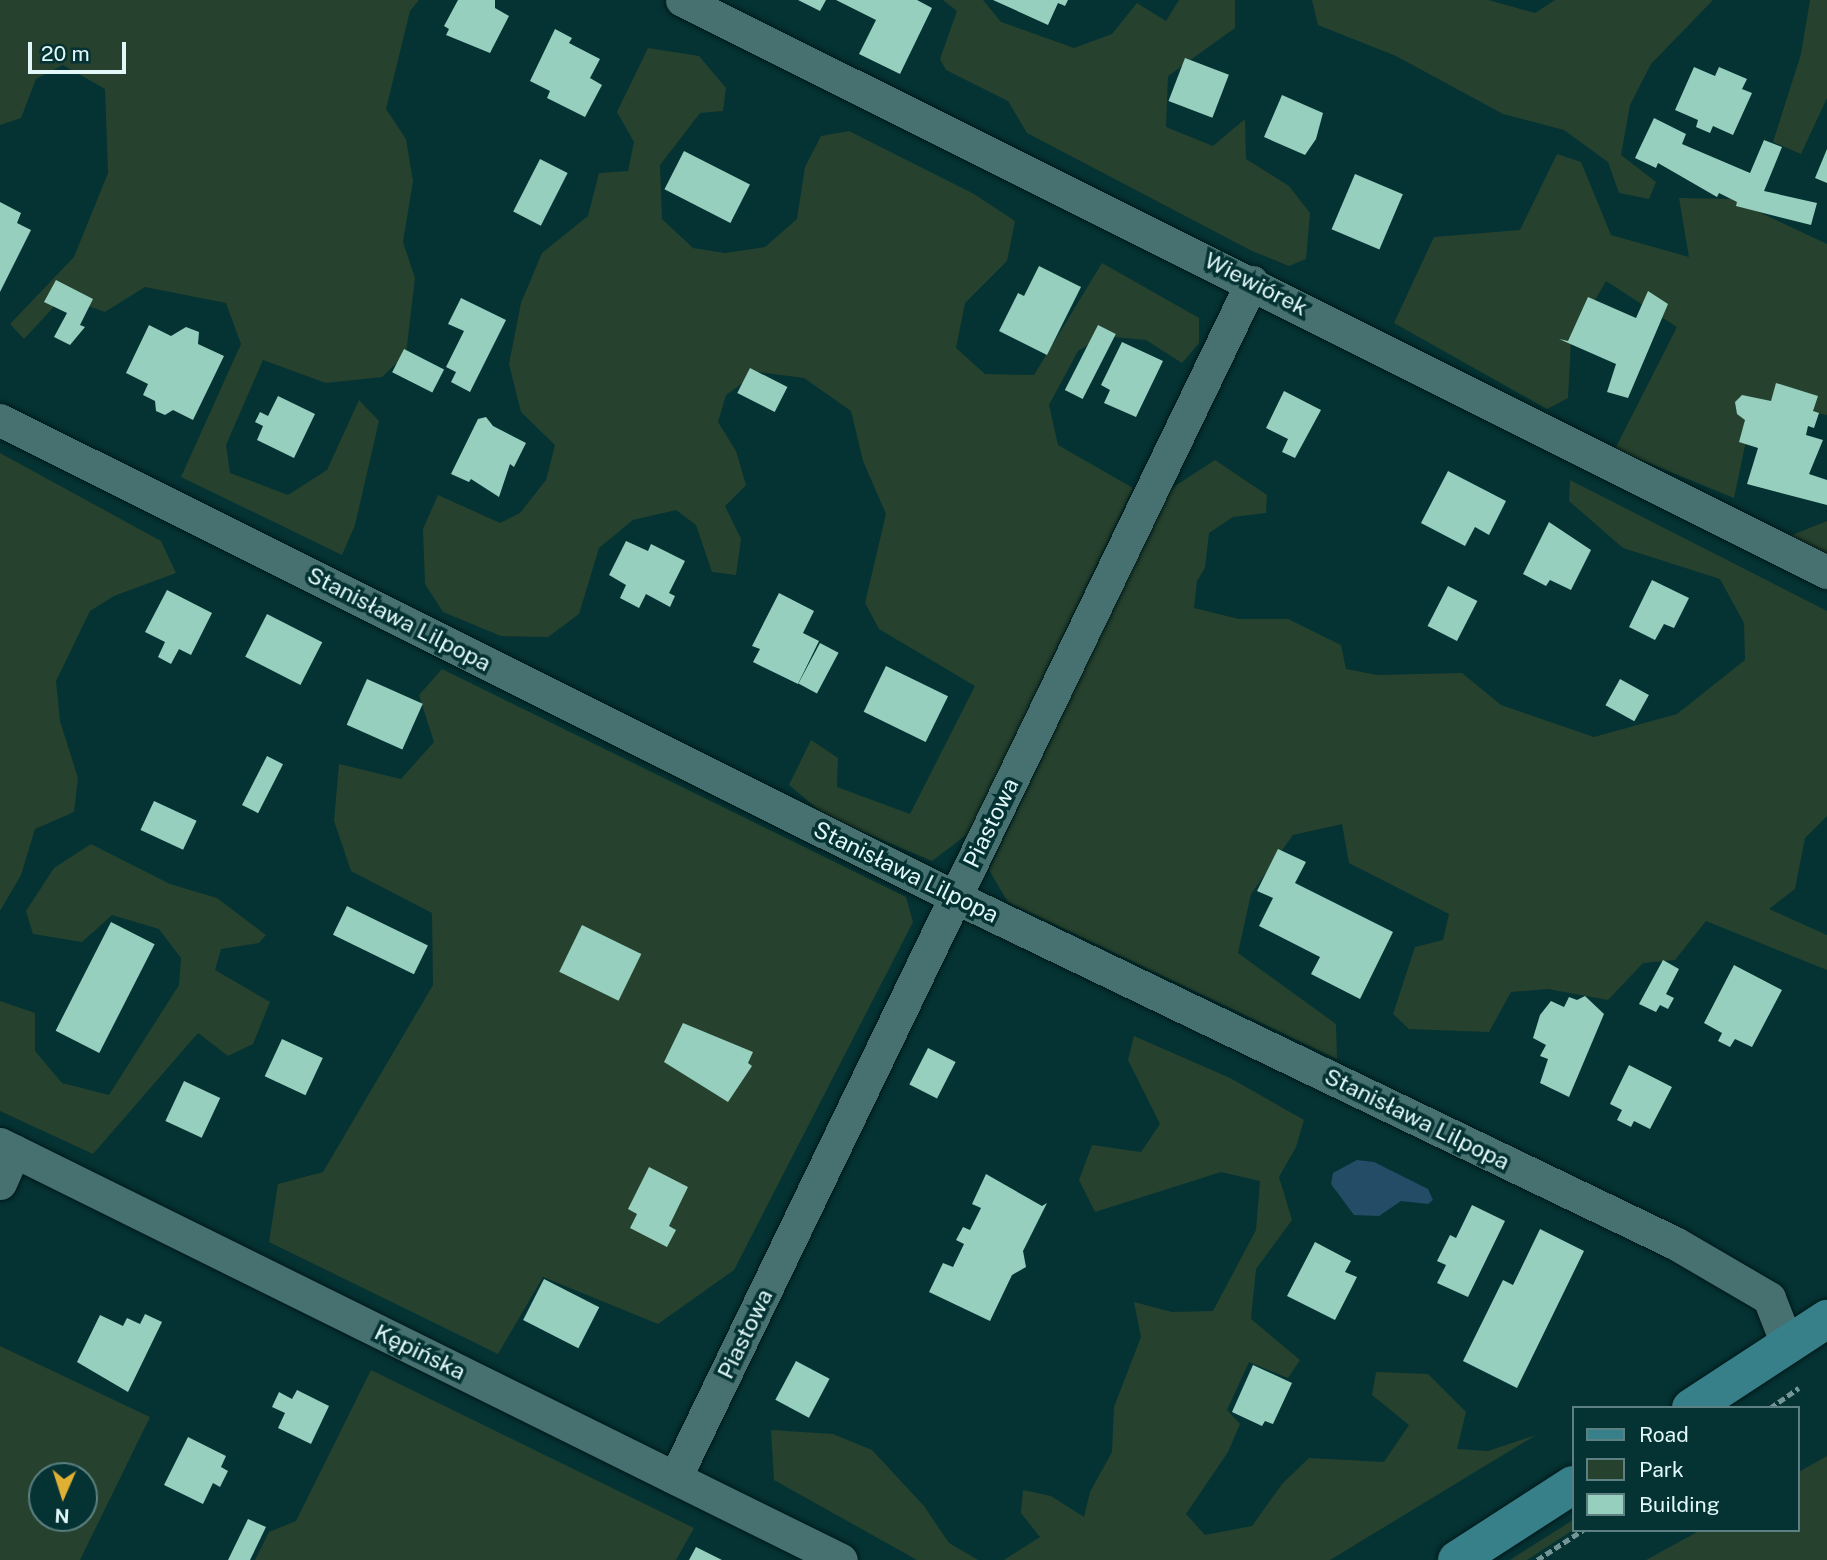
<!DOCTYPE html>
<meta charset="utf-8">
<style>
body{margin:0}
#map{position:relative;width:1827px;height:1560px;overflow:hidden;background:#053233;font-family:"Public Sans",sans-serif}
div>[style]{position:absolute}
.green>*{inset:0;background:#26422e}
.water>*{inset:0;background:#244c67}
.building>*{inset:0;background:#96cfbe;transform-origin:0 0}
.path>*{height:4.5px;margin-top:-2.25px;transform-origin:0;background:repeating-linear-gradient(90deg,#739595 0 7px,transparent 0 10.5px)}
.roads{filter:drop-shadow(0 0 2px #001919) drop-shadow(0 0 2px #001919)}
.street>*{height:33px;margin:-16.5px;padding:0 16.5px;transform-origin:16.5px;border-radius:16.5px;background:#477171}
.secondary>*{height:38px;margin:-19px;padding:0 19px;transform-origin:19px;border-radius:19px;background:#388089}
span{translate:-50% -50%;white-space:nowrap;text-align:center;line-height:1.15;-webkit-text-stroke:7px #053233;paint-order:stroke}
.street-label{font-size:23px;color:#e2f8f8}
.legend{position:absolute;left:1572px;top:1406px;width:228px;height:126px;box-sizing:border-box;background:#053233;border:2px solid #5d8182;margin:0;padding:9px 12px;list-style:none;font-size:21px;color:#e2f8f8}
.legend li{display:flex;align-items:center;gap:14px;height:35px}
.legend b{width:35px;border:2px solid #5d8182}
.north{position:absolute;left:28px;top:1462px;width:70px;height:70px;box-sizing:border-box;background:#053233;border:2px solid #5d8182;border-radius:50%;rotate:183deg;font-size:19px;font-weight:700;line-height:28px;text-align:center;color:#e2f8f8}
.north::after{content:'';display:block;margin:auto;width:24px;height:32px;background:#e0b034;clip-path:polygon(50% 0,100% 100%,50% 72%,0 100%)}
.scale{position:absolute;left:28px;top:42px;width:98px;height:32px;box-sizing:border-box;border:4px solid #e2f8f8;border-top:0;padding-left:9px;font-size:21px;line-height:24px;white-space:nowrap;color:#e2f8f8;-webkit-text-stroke:5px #053233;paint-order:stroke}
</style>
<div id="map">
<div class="green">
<div style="clip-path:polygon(0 0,419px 0,410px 11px,386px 109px,406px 139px,413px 181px,403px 242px,415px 278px,406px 354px,382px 377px,326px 383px,263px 360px,226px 445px,230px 473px,288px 495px,327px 470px,359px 400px,379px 421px,355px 525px,342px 555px,181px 477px,241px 344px,226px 303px,145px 287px,105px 312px,63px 297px,24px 339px,10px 324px,74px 257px,108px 173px,105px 89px,63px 65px,36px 79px,21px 118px,0 125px)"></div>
<div style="clip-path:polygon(943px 0,983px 0,1001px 22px,1074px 48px,1112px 34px,1137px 3px,1166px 21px,1179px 0,1235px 0,1235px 28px,1168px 76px,1166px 127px,1213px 146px,1245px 119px,1246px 159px,1289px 186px,1310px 213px,1306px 259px,1289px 266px,1252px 251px,1027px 133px,1008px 101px,946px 70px,940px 59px,957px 11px)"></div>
<div style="clip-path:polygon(1312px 0,1488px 0,1535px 13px,1555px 0,1713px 0,1651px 64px,1630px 105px,1621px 155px,1656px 182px,1649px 199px,1619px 193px,1608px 162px,1564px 130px,1503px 114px,1396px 56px,1318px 25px)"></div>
<div style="clip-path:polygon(1810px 0,1827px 0,1827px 98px,1801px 154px,1773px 142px,1801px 54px)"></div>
<div style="clip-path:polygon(648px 48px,699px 56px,726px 88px,723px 111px,700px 113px,660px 165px,662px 219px,693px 248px,725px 253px,765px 247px,797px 219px,805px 167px,821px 136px,849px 131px,974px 194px,1015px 221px,1007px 261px,965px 303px,956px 348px,985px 374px,1034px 375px,1102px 263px,1199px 318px,1199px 343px,1182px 363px,1146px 340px,1103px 336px,1078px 351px,1049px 405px,1058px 445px,1133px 488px,969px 833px,932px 861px,826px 816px,789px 785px,811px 740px,838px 758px,837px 787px,910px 814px,975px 686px,879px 629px,865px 603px,886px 514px,863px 461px,851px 411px,804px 378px,758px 372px,726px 395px,718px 422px,736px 451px,746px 485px,725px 506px,741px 539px,736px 575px,712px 572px,696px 525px,676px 510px,633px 520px,599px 548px,579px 614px,548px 637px,501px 636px,443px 612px,425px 584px,423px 529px,438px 495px,500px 523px,520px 513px,546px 480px,555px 445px,521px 412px,509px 364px,521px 303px,542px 253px,588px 216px,599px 173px,628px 171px,634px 142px,617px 112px)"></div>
<div style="clip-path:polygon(1557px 154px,1581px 162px,1611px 235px,1689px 257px,1679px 198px,1731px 199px,1827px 244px,1827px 415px,1778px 407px,1751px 417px,1734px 498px,1615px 449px,1677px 327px,1606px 281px,1571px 342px,1568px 398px,1547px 409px,1394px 323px,1434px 237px,1520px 230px)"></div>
<div style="clip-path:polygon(0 453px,161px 541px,176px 573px,114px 596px,90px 611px,56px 681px,60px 721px,78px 778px,74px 812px,35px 829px,21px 875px,0 911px)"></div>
<div style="clip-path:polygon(1215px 460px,1267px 495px,1266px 513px,1233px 517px,1209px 533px,1205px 568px,1197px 581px,1194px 608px,1239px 619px,1288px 619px,1341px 645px,1346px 669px,1377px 675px,1462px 673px,1501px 705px,1594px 737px,1677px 714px,1745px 660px,1744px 623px,1720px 579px,1623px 548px,1569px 501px,1570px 480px,1827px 611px,1827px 816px,1805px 838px,1795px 889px,1769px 909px,1827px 935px,1827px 970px,1706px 921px,1675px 960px,1643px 963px,1608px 1000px,1548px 989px,1511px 992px,1489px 1032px,1409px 1029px,1393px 1014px,1415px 947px,1443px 940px,1449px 914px,1349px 863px,1342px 824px,1293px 835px,1251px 894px,1238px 953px,1336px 1024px,1337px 1059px,1008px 902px,989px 870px,1169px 490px)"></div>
<div style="clip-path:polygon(1827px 521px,1827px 555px,1787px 537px)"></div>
<div style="clip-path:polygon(442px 669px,906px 897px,913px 922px,734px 1270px,658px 1324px,543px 1277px,498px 1354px,269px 1242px,278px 1184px,323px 1172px,433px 985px,432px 913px,351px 871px,334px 821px,339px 764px,401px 779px,434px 742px,419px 695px)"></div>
<div style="clip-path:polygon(91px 844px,170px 884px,217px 898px,266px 935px,259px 943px,221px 949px,215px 970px,270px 1002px,253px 1044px,228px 1056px,198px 1033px,93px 1154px,0 1111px,0 1001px,35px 1013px,35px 1051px,62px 1083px,109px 1095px,179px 985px,181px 958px,159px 929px,112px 915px,82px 942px,33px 934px,26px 911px,54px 868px)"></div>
<div style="clip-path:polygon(1134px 1036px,1230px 1078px,1304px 1120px,1296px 1147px,1279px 1177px,1292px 1220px,1256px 1269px,1251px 1319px,1300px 1360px,1288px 1378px,1249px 1362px,1227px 1410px,1240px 1424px,1228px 1452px,1186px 1514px,1205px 1535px,1252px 1526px,1282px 1484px,1309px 1458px,1384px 1462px,1409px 1425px,1372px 1395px,1376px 1372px,1428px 1374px,1466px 1412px,1457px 1449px,1488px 1451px,1536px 1435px,1330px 1560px,1004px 1560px,1040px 1537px,1021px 1513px,1023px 1490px,1051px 1496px,1084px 1517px,1090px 1492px,1112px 1452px,1114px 1407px,1141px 1337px,1134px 1302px,1172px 1312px,1213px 1311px,1256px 1230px,1260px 1181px,1221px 1172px,1095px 1212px,1079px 1180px,1092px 1145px,1141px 1152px,1160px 1124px,1128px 1060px)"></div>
<div style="clip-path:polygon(evenodd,0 1346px,150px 1417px,80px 1560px,0 1560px,0 1346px,42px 1476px,84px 1476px,84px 1518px,42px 1518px,42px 1476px)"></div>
<div style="clip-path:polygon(371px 1370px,694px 1528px,676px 1560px,255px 1560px,269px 1532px,296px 1521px)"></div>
<div style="clip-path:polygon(771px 1430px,833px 1434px,872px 1450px,924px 1506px,949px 1543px,978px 1560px,917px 1560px,774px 1480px)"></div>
<div style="clip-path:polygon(1827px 1456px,1827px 1560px,1646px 1560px,1701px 1530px,1797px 1530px,1797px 1473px)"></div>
<div style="clip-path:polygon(1573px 1520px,1573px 1530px,1527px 1560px,1510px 1560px)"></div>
</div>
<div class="water">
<div style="clip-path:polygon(1357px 1160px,1374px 1162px,1428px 1189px,1433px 1200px,1428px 1204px,1401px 1201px,1379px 1216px,1354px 1215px,1331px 1184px,1333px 1173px)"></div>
</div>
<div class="building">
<div style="clip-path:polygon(458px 0,495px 0,495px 8px,509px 16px,490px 53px,446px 35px,449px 29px,444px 26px)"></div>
<div style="clip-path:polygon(798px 0,826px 0,820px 11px)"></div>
<div style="clip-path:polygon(836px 0,917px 0,932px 8px,900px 74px,859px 54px,876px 20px)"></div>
<div style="clip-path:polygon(993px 0,1068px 0,1065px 6px,1058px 3px,1048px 25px)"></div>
<div style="clip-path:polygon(555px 29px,572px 38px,569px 43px,600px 59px,590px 78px,602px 85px,585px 117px,547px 98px,550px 91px,530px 81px)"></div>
<div style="left:1185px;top:58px;width:47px;height:46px;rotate:21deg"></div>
<div style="clip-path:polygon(1694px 67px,1715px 76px,1719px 67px,1747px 79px,1742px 89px,1752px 93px,1733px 135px,1713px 126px,1710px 133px,1696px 127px,1698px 120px,1675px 110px)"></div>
<div style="clip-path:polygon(1282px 95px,1323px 113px,1316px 139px,1305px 155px,1264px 137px)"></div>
<div style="clip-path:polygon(1654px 118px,1686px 134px,1682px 144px,1750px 173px,1764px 140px,1782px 147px,1764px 191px,1817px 203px,1811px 225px,1736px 206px,1737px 202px,1719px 193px,1717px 197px,1658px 163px,1656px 168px,1635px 158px)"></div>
<div style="clip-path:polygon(1827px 149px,1827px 183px,1815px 178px)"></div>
<div style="left:684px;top:151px;width:74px;height:43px;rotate:27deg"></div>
<div style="left:540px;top:159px;width:31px;height:59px;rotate:27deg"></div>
<div style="left:1355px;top:174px;width:52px;height:60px;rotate:23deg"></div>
<div style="clip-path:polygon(0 202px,21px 213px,17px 223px,31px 230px,0 292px)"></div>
<div style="clip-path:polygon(1039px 266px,1081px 287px,1047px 355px,999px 331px,1018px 293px,1024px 296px)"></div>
<div style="clip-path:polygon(56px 280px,93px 299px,80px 325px,85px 327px,70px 345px,54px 337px,67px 313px,44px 302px)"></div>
<div style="clip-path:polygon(1648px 291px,1668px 304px,1628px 398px,1607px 392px,1616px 364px,1559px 339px,1568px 341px,1588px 297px,1636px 318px)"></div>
<div style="clip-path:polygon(461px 298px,506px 320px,470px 392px,451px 382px,456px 372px,446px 367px,464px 331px,448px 324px)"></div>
<div style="clip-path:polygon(149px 325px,171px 336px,186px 327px,199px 332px,198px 344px,224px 356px,193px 420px,173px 410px,165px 415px,156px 411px,155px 401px,143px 395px,148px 384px,126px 373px)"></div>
<div style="left:1098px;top:325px;width:20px;height:73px;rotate:27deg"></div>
<div style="clip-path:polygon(1122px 342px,1163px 361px,1136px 417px,1104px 403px,1110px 390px,1101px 385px)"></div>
<div style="left:404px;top:349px;width:45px;height:26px;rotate:27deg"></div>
<div style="left:750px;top:368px;width:42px;height:28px;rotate:27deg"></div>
<div style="clip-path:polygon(1776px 383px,1818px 396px,1813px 411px,1819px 413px,1814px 428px,1808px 426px,1806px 435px,1823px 440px,1809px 474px,1827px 480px,1827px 505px,1747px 484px,1758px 448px,1739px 442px,1745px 420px,1737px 414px,1735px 402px,1742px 395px,1771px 401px)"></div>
<div style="clip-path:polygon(1284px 391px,1321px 410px,1295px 458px,1282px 452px,1288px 439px,1266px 428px)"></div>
<div style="clip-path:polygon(278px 396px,315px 414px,294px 458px,257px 440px,263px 426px,255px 422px,260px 412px,268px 416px)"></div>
<div style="clip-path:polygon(486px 417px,493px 426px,526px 443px,514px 467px,510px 464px,499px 497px,471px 479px,469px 482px,451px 474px,478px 419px)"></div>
<div style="clip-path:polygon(1448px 471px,1506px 501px,1489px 535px,1475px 527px,1465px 546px,1421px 523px)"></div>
<div style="clip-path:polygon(1549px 522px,1591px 550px,1571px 590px,1550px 580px,1546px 586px,1523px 574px)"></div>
<div style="clip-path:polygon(626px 541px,648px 551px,651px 544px,685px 561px,669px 593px,675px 596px,670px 607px,646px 594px,639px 608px,620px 598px,626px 585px,609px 575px)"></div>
<div style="clip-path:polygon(1652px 580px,1689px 598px,1674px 628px,1664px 624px,1655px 640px,1629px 627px)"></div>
<div style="left:1448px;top:586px;width:33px;height:45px;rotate:27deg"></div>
<div style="clip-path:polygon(167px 590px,212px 613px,191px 655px,179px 649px,171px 664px,158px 657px,165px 642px,145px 632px)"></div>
<div style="clip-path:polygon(779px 593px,814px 611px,803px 633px,819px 641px,798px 684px,753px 662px,760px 649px,752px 646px)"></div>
<div style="left:267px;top:614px;width:62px;height:48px;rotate:27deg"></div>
<div style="left:820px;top:643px;width:21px;height:46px;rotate:28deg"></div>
<div style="left:886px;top:666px;width:69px;height:51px;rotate:26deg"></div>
<div style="left:367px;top:679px;width:61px;height:50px;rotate:24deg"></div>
<div style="left:1620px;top:679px;width:33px;height:30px;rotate:29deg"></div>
<div style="left:267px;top:756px;width:18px;height:55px;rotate:27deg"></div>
<div style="left:154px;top:801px;width:47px;height:32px;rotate:25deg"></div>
<div style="clip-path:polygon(1278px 849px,1306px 862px,1295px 883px,1393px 932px,1360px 999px,1311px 974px,1320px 957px,1259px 926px,1273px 898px,1257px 891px)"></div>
<div style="left:347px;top:906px;width:90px;height:32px;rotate:26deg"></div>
<div style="left:111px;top:922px;width:49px;height:122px;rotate:27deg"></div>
<div style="left:582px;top:925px;width:66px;height:52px;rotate:26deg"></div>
<div style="clip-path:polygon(1663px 960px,1679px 969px,1666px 994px,1674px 998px,1668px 1009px,1660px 1005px,1656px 1012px,1639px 1004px)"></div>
<div style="clip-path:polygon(1734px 965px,1782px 990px,1752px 1047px,1735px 1039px,1730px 1047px,1718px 1041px,1722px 1033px,1704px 1023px)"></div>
<div style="clip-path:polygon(1585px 996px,1604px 1014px,1569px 1097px,1540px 1083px,1548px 1059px,1540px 1056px,1546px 1045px,1533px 1038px,1540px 1015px,1551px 1001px,1564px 1007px,1569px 997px,1577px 1000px)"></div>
<div style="clip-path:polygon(683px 1023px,753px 1052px,748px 1063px,752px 1066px,728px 1102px,664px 1062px)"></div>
<div style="left:282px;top:1039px;width:45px;height:41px;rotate:25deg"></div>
<div style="left:928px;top:1048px;width:31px;height:41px;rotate:27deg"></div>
<div style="clip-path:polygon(1629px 1065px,1672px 1087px,1650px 1129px,1634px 1121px,1631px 1127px,1617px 1120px,1622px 1110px,1610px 1104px)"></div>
<div style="left:184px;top:1081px;width:40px;height:44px;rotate:25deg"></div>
<div style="clip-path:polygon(649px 1167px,688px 1187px,669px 1226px,676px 1230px,667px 1247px,630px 1228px,637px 1214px,628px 1209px)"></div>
<div style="clip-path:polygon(986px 1174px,1042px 1206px,1047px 1203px,1023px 1251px,1026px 1267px,1012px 1275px,990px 1321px,929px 1292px,943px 1263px,953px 1267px,964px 1244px,956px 1240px,963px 1227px,970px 1230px,981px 1208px,972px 1204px)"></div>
<div style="clip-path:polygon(1472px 1205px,1505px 1221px,1468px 1297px,1437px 1283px,1446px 1265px,1437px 1261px,1450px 1235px,1456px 1238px)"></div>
<div style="clip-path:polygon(1540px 1229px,1584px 1251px,1517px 1388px,1463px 1361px,1503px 1280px,1513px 1285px)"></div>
<div style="clip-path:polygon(1315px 1242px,1351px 1261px,1345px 1272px,1357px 1277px,1335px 1320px,1287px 1296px)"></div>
<div style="left:544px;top:1279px;width:62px;height:46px;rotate:27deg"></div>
<div style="clip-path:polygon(145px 1314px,162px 1322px,128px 1392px,77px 1362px,100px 1315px,123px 1326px,127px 1318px,140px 1324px)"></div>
<div style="left:796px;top:1361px;width:38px;height:44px;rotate:28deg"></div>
<div style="clip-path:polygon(1253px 1365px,1292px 1383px,1273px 1424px,1265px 1421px,1262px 1426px,1232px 1412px)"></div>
<div style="clip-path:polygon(297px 1390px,329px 1406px,311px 1444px,278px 1428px,285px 1413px,272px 1407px,279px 1392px,292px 1399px)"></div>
<div style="clip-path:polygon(188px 1437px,226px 1456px,221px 1467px,228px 1471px,220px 1487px,213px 1483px,203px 1504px,164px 1485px)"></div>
<div style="clip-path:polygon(248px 1519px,266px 1527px,250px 1560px,228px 1560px)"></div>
<div style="clip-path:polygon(696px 1547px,722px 1560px,689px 1560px)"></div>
</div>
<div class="path">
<div style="left:1770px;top:1408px;width:35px;rotate:-35deg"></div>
<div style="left:1537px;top:1560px;width:55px;rotate:-33.1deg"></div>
</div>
<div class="roads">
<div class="street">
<div style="left:682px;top:0;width:1280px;rotate:26.55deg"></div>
<div style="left:0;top:420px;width:1067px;rotate:26.54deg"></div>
<div style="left:955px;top:897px;width:799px;rotate:25.67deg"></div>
<div style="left:1675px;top:1243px;width:109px;rotate:30.3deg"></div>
<div style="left:1769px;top:1298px;width:49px;rotate:68.6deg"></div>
<div style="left:0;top:1144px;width:938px;rotate:26.32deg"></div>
<div style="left:0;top:1183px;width:35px;rotate:-66deg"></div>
<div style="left:675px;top:1478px;width:1328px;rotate:-64.25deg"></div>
</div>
<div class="secondary">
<div style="left:1691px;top:1408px;width:163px;rotate:-33.2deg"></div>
<div style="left:1457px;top:1560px;width:138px;rotate:-32.9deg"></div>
</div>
</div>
<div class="street-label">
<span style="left:1256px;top:284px;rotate:27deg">Wiewiórek</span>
<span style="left:399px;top:619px;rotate:27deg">Stanisława Lilpopa</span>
<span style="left:991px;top:823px;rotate:-64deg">Piastowa</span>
<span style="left:906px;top:872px;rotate:26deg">Stanisława Lilpopa</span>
<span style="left:1417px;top:1119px;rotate:26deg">Stanisława Lilpopa</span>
<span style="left:745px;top:1334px;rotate:-64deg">Piastowa</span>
<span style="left:420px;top:1352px;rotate:26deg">Kępińska</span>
</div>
<ul class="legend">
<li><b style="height:9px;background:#388089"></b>Road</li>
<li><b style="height:19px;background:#26422e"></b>Park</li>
<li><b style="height:19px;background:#96cfbe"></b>Building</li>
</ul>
<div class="north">N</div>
<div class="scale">20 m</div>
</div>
